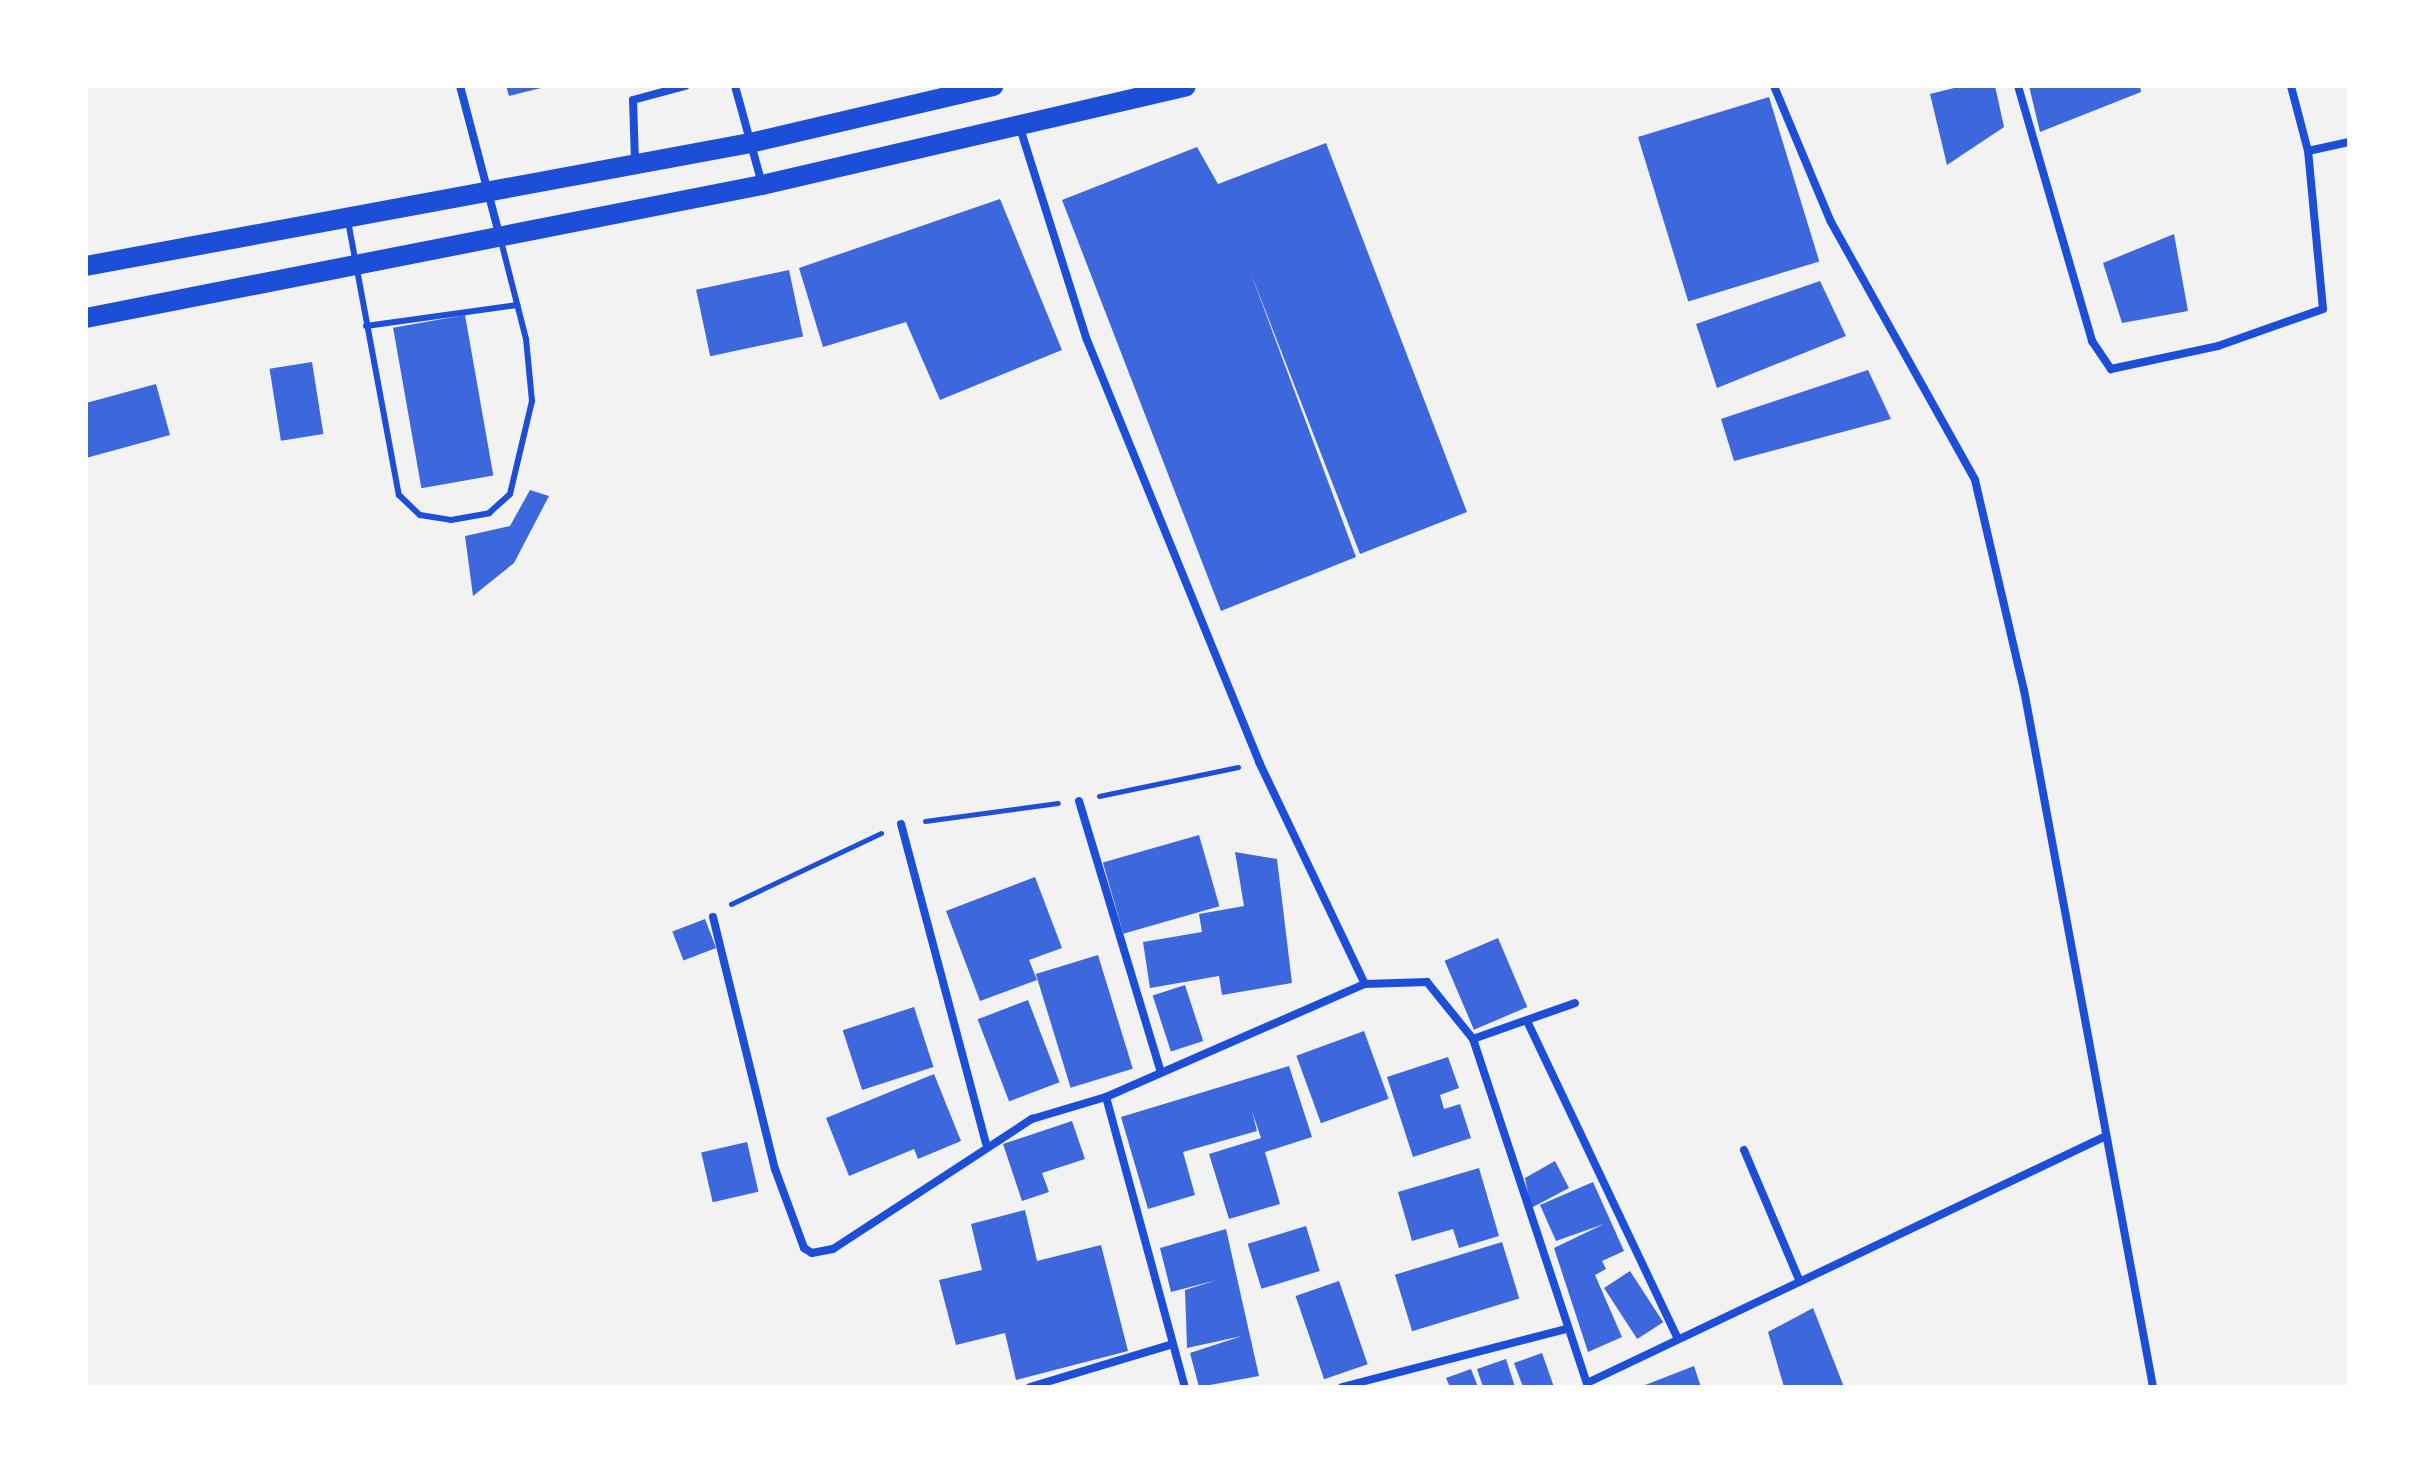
<!DOCTYPE html>
<style>
body{margin:0}
#map{position:relative;width:2435px;height:1473px;overflow:hidden;background:#f2f2f2;font-family:"Fira Sans",sans-serif}
div>[style]{position:absolute}
.building>*{inset:0;background:#3d67dc;transform-origin:0 0}
.path>*{height:5px;margin:-2.5px;padding:0 2.5px;transform-origin:2.5px;border-radius:2.5px;background:#1d4ed8}
.service>*{height:6px;margin:-3px;padding:0 3px;transform-origin:3px;border-radius:3px;background:#1d4ed8}
.minor>*{height:8px;margin:-4px;padding:0 4px;transform-origin:4px;border-radius:4px;background:#1d4ed8}
.primary>*{height:20px;margin:-10px;padding:0 10px;transform-origin:10px;border-radius:10px;background:#1d4ed8}
span{translate:-50% -50%;white-space:nowrap;text-align:center;line-height:1.15;-webkit-text-stroke:7px #fff;paint-order:stroke}
.frame{position:absolute;inset:0;border:88px solid #fff;pointer-events:none}
</style>
<div id="map">
<div class="building">
<div style="clip-path:polygon(506px 86px,545px 86px,545px 87px,509px 96px)"></div>
<div style="clip-path:polygon(1962px 86px,1995px 86px,2004px 127px,1947px 165px,1930px 94px)"></div>
<div style="clip-path:polygon(2029px 86px,2140px 86px,2141px 92px,2040px 132px)"></div>
<div style="left:1769px;top:97px;width:172px;height:137px;rotate:73deg"></div>
<div style="clip-path:polygon(1326px 143px,1467px 512px,1360px 554px,1250px 271px,1356px 557px,1221px 611px,1062px 200px,1197px 147px,1218px 184px)"></div>
<div style="clip-path:polygon(1000px 199px,1062px 350px,940px 400px,906px 322px,823px 347px,799px 268px)"></div>
<div style="clip-path:polygon(2174px 234px,2188px 311px,2122px 323px,2103px 263px)"></div>
<div style="left:789px;top:270px;width:68px;height:95px;rotate:78deg"></div>
<div style="clip-path:polygon(1820px 281px,1846px 336px,1717px 388px,1696px 324px)"></div>
<div style="left:465px;top:315px;width:163px;height:73px;rotate:80deg"></div>
<div style="left:312px;top:362px;width:73px;height:43px;rotate:81deg"></div>
<div style="clip-path:polygon(1868px 370px,1891px 419px,1734px 461px,1721px 419px)"></div>
<div style="clip-path:polygon(156px 384px,170px 435px,86px 458px,86px 403px)"></div>
<div style="clip-path:polygon(530px 490px,549px 496px,514px 563px,473px 596px,465px 536px,510px 526px)"></div>
<div style="left:1199px;top:835px;width:74px;height:100px;rotate:74deg"></div>
<div style="clip-path:polygon(1235px 852px,1277px 859px,1292px 983px,1222px 995px,1219px 976px,1150px 988px,1143px 942px,1202px 932px,1199px 914px,1244px 906px)"></div>
<div style="clip-path:polygon(1035px 877px,1062px 948px,1029px 960px,1037px 980px,980px 1001px,946px 911px)"></div>
<div style="left:705px;top:919px;width:31px;height:35px;rotate:69deg"></div>
<div style="left:1498px;top:938px;width:75px;height:58px;rotate:67deg"></div>
<div style="left:1098px;top:955px;width:119px;height:65px;rotate:73deg"></div>
<div style="left:1185px;top:985px;width:59px;height:34px;rotate:72deg"></div>
<div style="left:1028px;top:1000px;width:88px;height:54px;rotate:69deg"></div>
<div style="left:914px;top:1007px;width:63px;height:75px;rotate:72deg"></div>
<div style="left:1364px;top:1031px;width:72px;height:72px;rotate:70deg"></div>
<div style="clip-path:polygon(1448px 1057px,1459px 1088px,1440px 1095px,1444px 1109px,1460px 1104px,1471px 1138px,1413px 1157px,1387px 1077px)"></div>
<div style="clip-path:polygon(1289px 1066px,1312px 1137px,1265px 1152px,1280px 1204px,1229px 1219px,1209px 1154px,1261px 1138px,1252px 1111px,1257px 1131px,1183px 1152px,1195px 1195px,1148px 1209px,1121px 1117px)"></div>
<div style="clip-path:polygon(934px 1074px,961px 1141px,918px 1159px,914px 1149px,849px 1176px,826px 1118px)"></div>
<div style="clip-path:polygon(1072px 1121px,1085px 1159px,1042px 1173px,1049px 1192px,1022px 1201px,1003px 1144px)"></div>
<div style="left:747px;top:1142px;width:51px;height:47px;rotate:77deg"></div>
<div style="clip-path:polygon(1555px 1161px,1569px 1188px,1531px 1208px,1525px 1178px)"></div>
<div style="clip-path:polygon(1479px 1168px,1499px 1236px,1459px 1248px,1453px 1229px,1412px 1241px,1398px 1192px)"></div>
<div style="clip-path:polygon(1593px 1182px,1624px 1251px,1602px 1261px,1606px 1269px,1595px 1275px,1622px 1337px,1588px 1352px,1554px 1248px,1604px 1224px,1556px 1241px,1540px 1205px)"></div>
<div style="clip-path:polygon(1025px 1210px,1037px 1261px,1101px 1245px,1128px 1351px,1016px 1380px,1005px 1333px,956px 1345px,939px 1280px,982px 1270px,971px 1224px)"></div>
<div style="left:1306px;top:1226px;width:47px;height:61px;rotate:73deg"></div>
<div style="clip-path:polygon(1226px 1229px,1259px 1376px,1199px 1387px,1190px 1353px,1242px 1336px,1187px 1348px,1185px 1290px,1217px 1280px,1171px 1292px,1160px 1248px)"></div>
<div style="left:1502px;top:1242px;width:59px;height:112px;rotate:73deg"></div>
<div style="left:1630px;top:1271px;width:61px;height:31px;rotate:57deg"></div>
<div style="left:1339px;top:1281px;width:88px;height:46px;rotate:71deg"></div>
<div style="clip-path:polygon(1813px 1308px,1844px 1387px,1784px 1387px,1768px 1332px)"></div>
<div style="clip-path:polygon(1542px 1353px,1554px 1387px,1523px 1387px,1514px 1363px)"></div>
<div style="clip-path:polygon(1506px 1359px,1515px 1387px,1483px 1387px,1477px 1369px)"></div>
<div style="clip-path:polygon(1694px 1366px,1701px 1387px,1640px 1387px)"></div>
<div style="clip-path:polygon(1471px 1369px,1478px 1387px,1450px 1387px,1446px 1378px)"></div>
</div>
<div class="path">
<div style="left:1099px;top:796px;width:142px;rotate:-11.8deg"></div>
<div style="left:925px;top:821px;width:134px;rotate:-7.7deg"></div>
<div style="left:731px;top:904px;width:166px;rotate:-25.3deg"></div>
</div>
<div class="service">
<div style="left:348px;top:221px;width:279px;rotate:79.5deg"></div>
<div style="left:399px;top:495px;width:29px;rotate:44deg"></div>
<div style="left:420px;top:515px;width:31px;rotate:9deg"></div>
<div style="left:451px;top:520px;width:39px;rotate:-10deg"></div>
<div style="left:489px;top:513px;width:28px;rotate:-42deg"></div>
<div style="left:510px;top:494px;width:96px;rotate:-76.7deg"></div>
<div style="left:532px;top:401px;width:62px;rotate:-95.5deg"></div>
<div style="left:526px;top:339px;width:101px;rotate:-104.3deg"></div>
<div style="left:366px;top:326px;width:153px;rotate:-7.9deg"></div>
</div>
<div class="minor">
<div style="left:460px;top:86px;width:153px;rotate:75.2deg"></div>
<div style="left:735px;top:86px;width:102px;rotate:74.6deg"></div>
<div style="left:1774px;top:86px;width:147px;rotate:67.3deg"></div>
<div style="left:1831px;top:222px;width:295px;rotate:60.8deg"></div>
<div style="left:1975px;top:480px;width:216px;rotate:76.9deg"></div>
<div style="left:2024px;top:690px;width:709px;rotate:79.51deg"></div>
<div style="left:2018px;top:86px;width:266px;rotate:73.8deg"></div>
<div style="left:2092px;top:341px;width:34px;rotate:56deg"></div>
<div style="left:2111px;top:369px;width:109px;rotate:-12.1deg"></div>
<div style="left:2218px;top:346px;width:111px;rotate:-19.4deg"></div>
<div style="left:2323px;top:309px;width:159px;rotate:-95.4deg"></div>
<div style="left:2308px;top:151px;width:67px;rotate:-104.7deg"></div>
<div style="left:1020px;top:128px;width:222px;rotate:72.5deg"></div>
<div style="left:1087px;top:340px;width:456px;rotate:67.8deg"></div>
<div style="left:1259px;top:762px;width:246px;rotate:64.5deg"></div>
<div style="left:2308px;top:151px;width:42px;rotate:-12.4deg"></div>
<div style="left:635px;top:162px;width:62px;rotate:-91.8deg"></div>
<div style="left:633px;top:100px;width:54px;rotate:-15.1deg"></div>
<div style="left:1079px;top:801px;width:281px;rotate:73.2deg"></div>
<div style="left:901px;top:824px;width:330px;rotate:75.1deg"></div>
<div style="left:713px;top:917px;width:260px;rotate:76.2deg"></div>
<div style="left:775px;top:1169px;width:84px;rotate:69.8deg"></div>
<div style="left:804px;top:1248px;width:9px;rotate:32deg"></div>
<div style="left:812px;top:1253px;width:21px;rotate:-11deg"></div>
<div style="left:833px;top:1249px;width:238px;rotate:-33.2deg"></div>
<div style="left:1032px;top:1119px;width:77px;rotate:-16.6deg"></div>
<div style="left:1106px;top:1097px;width:283px;rotate:-23.6deg"></div>
<div style="left:1365px;top:984px;width:62px;rotate:-1.8deg"></div>
<div style="left:1427px;top:982px;width:73px;rotate:51.1deg"></div>
<div style="left:1473px;top:1039px;width:367px;rotate:71.7deg"></div>
<div style="left:1527px;top:1021px;width:352px;rotate:64.6deg"></div>
<div style="left:1473px;top:1039px;width:108px;rotate:-19.4deg"></div>
<div style="left:1106px;top:1097px;width:301px;rotate:74.8deg"></div>
<div style="left:1744px;top:1150px;width:143px;rotate:67deg"></div>
<div style="left:1587px;top:1383px;width:575px;rotate:-25.45deg"></div>
<div style="left:1030px;top:1387px;width:149px;rotate:-16.7deg"></div>
<div style="left:1342px;top:1387px;width:231px;rotate:-14.5deg"></div>
</div>
<div class="primary">
<div style="left:86px;top:266px;width:675px;rotate:-10.49deg"></div>
<div style="left:750px;top:143px;width:250px;rotate:-13.2deg"></div>
<div style="left:86px;top:318px;width:689px;rotate:-11.13deg"></div>
<div style="left:762px;top:185px;width:435px;rotate:-13.1deg"></div>
</div>
<div class="frame"></div>
</div>
